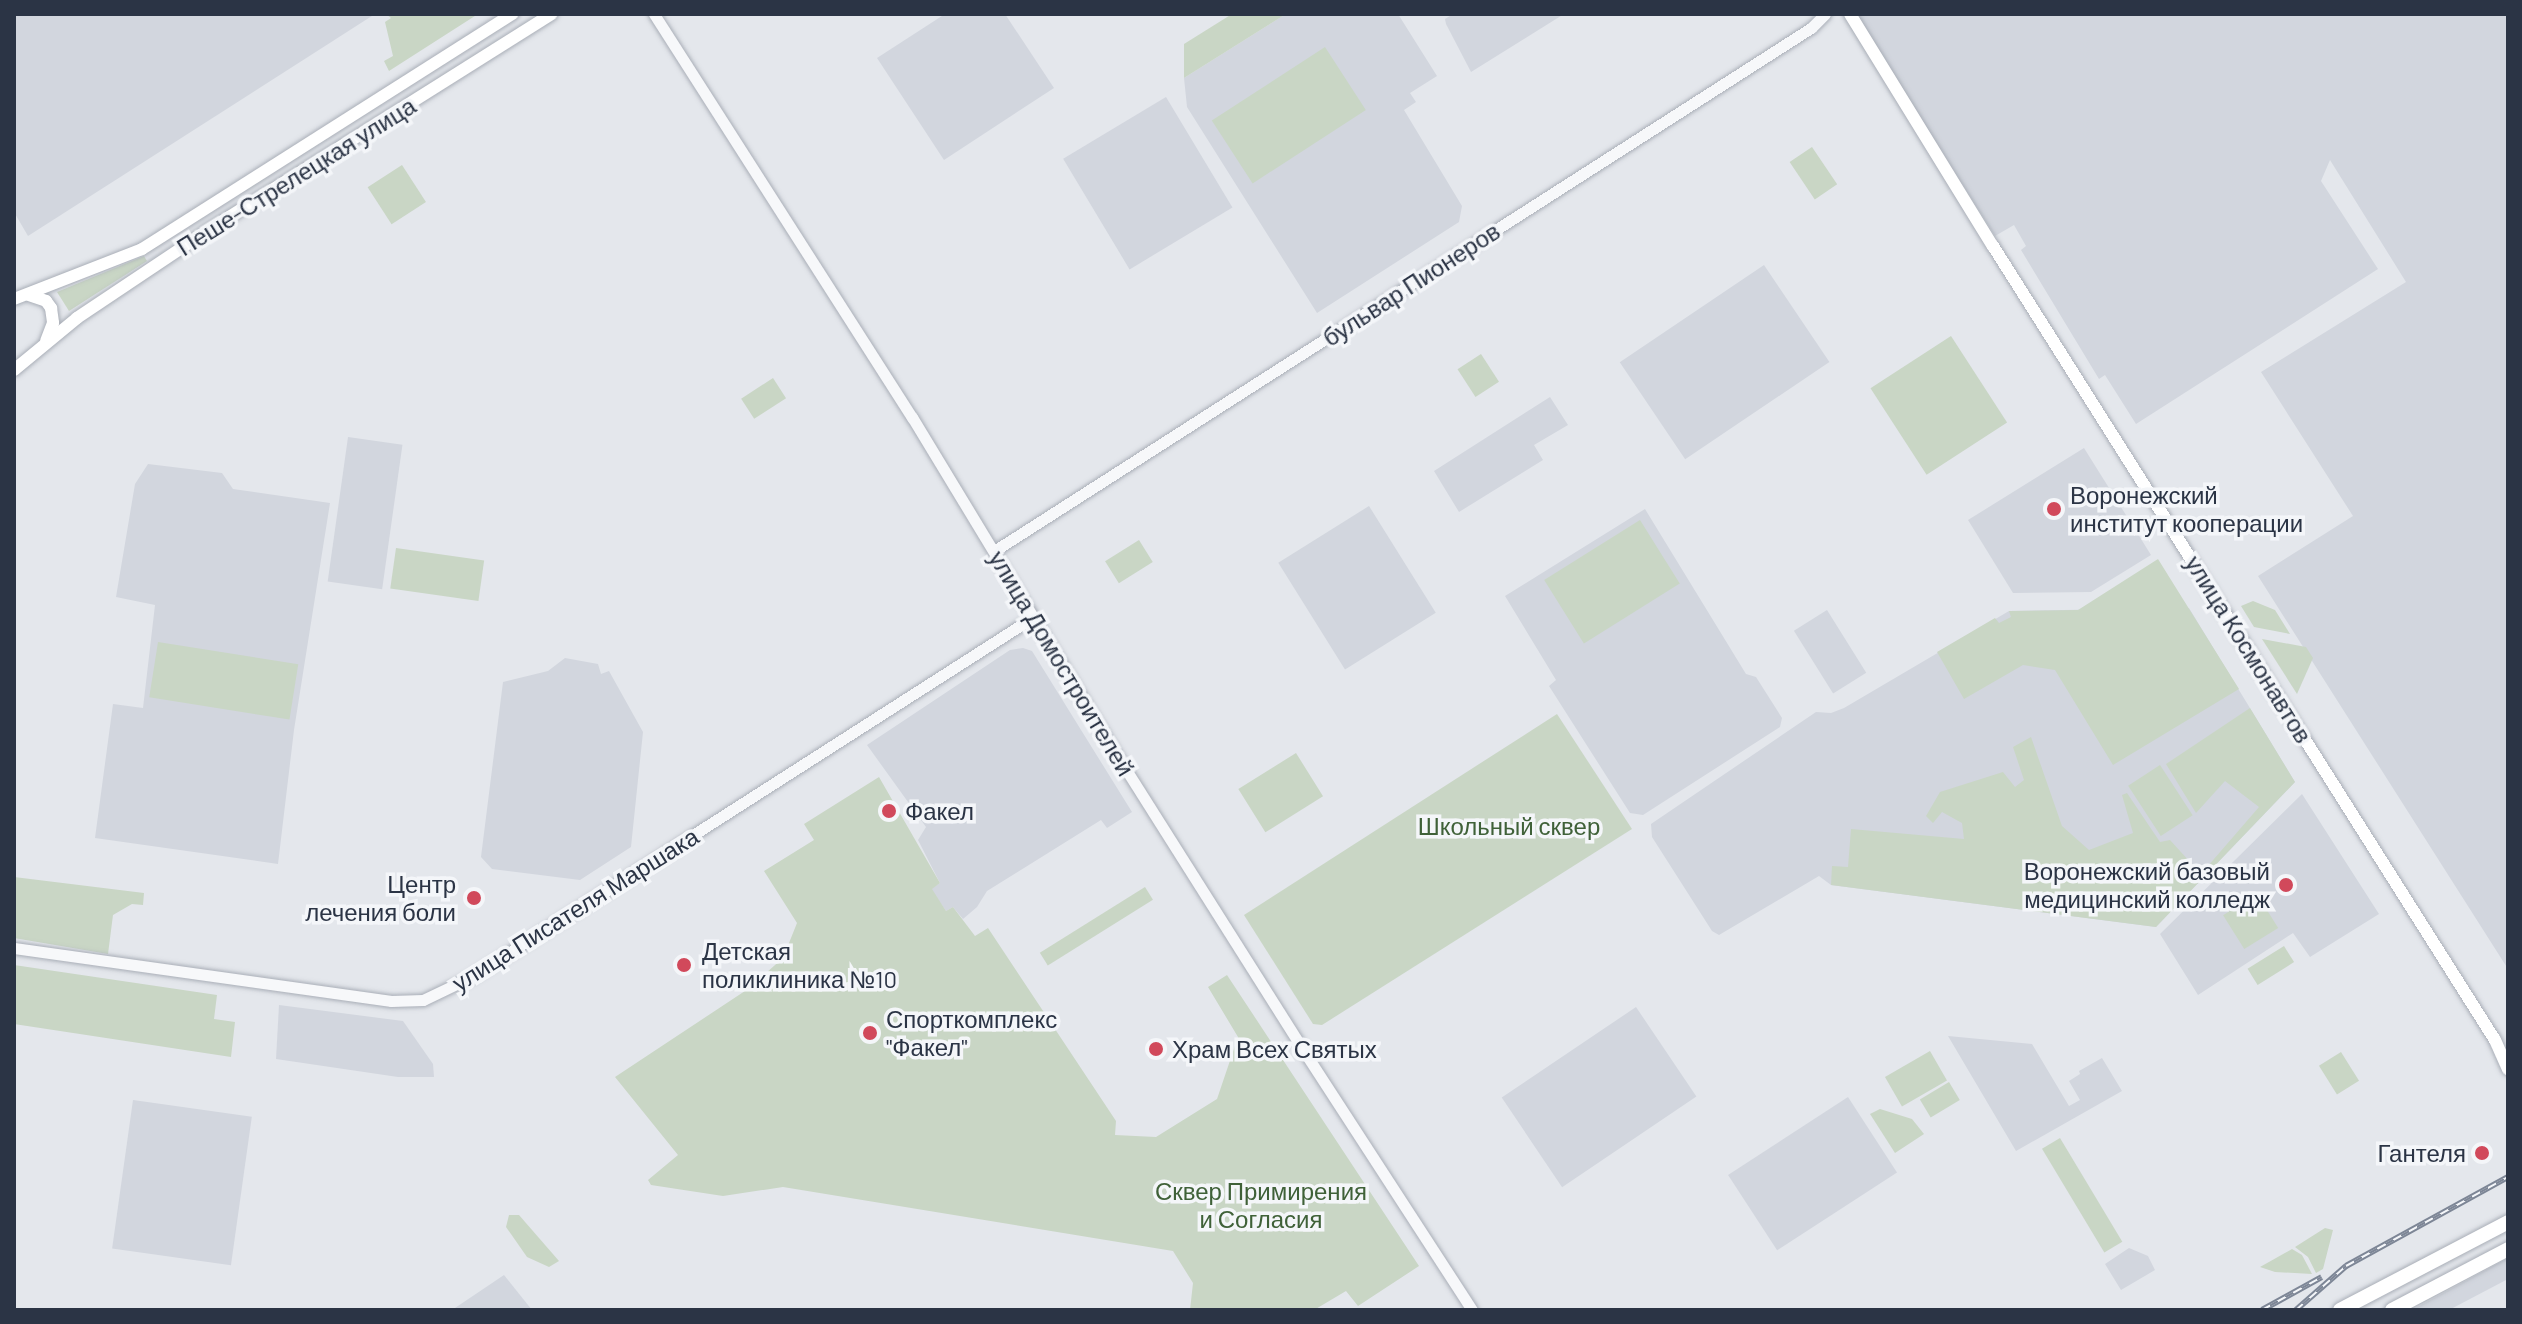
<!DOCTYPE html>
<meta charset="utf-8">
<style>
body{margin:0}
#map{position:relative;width:2522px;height:1324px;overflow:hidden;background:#e4e7ec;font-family:Barlow,sans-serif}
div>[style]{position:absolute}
.built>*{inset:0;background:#d2d6de;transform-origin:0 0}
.green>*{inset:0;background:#c9d6c5;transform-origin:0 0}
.roads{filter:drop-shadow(0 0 2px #a9aeb7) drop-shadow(0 0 2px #a9aeb7)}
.tertiary>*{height:11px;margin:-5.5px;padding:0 5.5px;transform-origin:5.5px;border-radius:5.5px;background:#f7f8fa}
.secondary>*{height:12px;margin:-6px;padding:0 6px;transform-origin:6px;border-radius:6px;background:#fff}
.primary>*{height:14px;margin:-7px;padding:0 7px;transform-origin:7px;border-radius:7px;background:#fff}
.rail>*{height:6px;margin-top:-3px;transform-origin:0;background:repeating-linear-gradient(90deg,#f4f6f9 0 9px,#7d8696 0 18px);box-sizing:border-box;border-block:2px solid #7d8696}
.dots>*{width:22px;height:22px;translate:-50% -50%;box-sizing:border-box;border:4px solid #f4f6f9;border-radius:50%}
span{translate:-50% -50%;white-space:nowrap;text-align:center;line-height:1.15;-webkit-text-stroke:7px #f4f6f9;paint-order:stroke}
.street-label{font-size:24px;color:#2b3445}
.poi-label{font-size:24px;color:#2b3445}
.left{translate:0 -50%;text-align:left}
.right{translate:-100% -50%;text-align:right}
.park-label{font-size:24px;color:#3f6138}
.frame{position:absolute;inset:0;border:16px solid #2b3445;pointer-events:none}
</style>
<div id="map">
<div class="built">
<div style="clip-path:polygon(14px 14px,375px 14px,28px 236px,14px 212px)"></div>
<div style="clip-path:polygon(945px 14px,1005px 14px,1054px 88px,944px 160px,877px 58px)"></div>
<div style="clip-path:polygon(1286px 14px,1398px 14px,1437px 76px,1410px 93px,1416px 102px,1404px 110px,1462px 206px,1459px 222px,1317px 313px,1187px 107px,1184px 78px)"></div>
<div style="clip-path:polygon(1453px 14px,1564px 14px,1471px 72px,1446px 24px,1445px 19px)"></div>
<div style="clip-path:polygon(1855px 14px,2508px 14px,2508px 969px,2258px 576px,2353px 516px,2261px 372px,2406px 282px,2330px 160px,2321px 181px,2378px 269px,2136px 424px,2105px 375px,2099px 379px,2021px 250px,2026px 246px,2014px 225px,1995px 236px)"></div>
<div style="left:1166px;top:97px;width:129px;height:120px;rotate:59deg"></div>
<div style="left:1764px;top:265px;width:117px;height:174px;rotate:56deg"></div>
<div style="clip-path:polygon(1550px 397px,1568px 425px,1534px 445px,1543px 460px,1459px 512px,1434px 471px)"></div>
<div style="left:348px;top:437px;width:55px;height:146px;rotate:8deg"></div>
<div style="clip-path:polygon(2084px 448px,2151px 555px,2091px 592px,2013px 593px,1968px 520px)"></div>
<div style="clip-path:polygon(148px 464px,222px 473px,233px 489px,330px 503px,294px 730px,278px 864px,95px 838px,113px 704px,143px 708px,155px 605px,116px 597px,135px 484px)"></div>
<div style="left:1369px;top:506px;width:126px;height:107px;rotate:58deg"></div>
<div style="clip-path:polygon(1645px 509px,1746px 674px,1756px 677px,1782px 718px,1780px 727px,1643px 815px,1630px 813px,1549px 686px,1556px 680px,1505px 596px)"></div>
<div style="clip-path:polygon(2189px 608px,2295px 782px,2156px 927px,1831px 885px,1819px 876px,1719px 935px,1712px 931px,1652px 837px,1651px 824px,1816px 712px,1831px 713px,1844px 708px,2009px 611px)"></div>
<div style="left:1827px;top:610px;width:74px;height:39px;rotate:58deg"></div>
<div style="clip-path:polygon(1023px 648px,1032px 651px,1132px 812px,1107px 828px,1101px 820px,987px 891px,977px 907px,963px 919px,953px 907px,946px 911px,931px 889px,940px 883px,918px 840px,926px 827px,867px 745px,1010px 650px)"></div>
<div style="clip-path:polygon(565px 658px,598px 664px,601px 674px,609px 671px,643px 732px,631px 847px,580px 880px,492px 869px,481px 857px,503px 682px,548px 671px)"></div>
<div style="clip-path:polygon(2302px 794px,2379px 914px,2310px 957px,2293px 933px,2198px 995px,2160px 934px)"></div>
<div style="clip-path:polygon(279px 1005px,403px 1021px,433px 1064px,434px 1077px,398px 1077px,276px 1059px)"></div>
<div style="left:1636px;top:1007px;width:108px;height:162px;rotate:56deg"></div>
<div style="clip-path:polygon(1948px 1036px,2032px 1044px,2069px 1106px,2080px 1100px,2069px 1081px,2080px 1074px,2079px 1071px,2102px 1058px,2122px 1091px,2016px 1151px)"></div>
<div style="left:1848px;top:1097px;width:90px;height:143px;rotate:57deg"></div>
<div style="left:133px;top:1100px;width:120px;height:150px;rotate:8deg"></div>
<div style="clip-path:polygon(2129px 1248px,2148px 1256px,2155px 1270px,2121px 1290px,2105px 1264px)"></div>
<div style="clip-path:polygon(2508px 1258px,2508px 1279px,2449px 1310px,2412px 1310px)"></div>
<div style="clip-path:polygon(504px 1275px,532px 1310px,452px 1310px)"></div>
</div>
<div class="green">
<div style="clip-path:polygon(386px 14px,478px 14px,389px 71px,384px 61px,393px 56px,385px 22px,391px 18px)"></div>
<div style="clip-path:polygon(1232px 14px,1286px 14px,1184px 78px,1184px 44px)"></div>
<div style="left:1325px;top:47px;width:75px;height:135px;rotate:57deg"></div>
<div style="left:1812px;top:147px;width:45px;height:27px;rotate:56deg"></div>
<div style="left:402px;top:165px;width:44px;height:41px;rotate:57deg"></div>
<div style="clip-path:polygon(144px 256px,147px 261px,69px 311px,57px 292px)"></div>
<div style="left:1951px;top:336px;width:103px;height:96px;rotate:57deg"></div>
<div style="left:1481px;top:354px;width:33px;height:28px;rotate:57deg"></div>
<div style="left:773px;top:378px;width:24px;height:38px;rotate:57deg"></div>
<div style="left:1640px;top:520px;width:75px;height:113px;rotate:58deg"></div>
<div style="left:1139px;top:540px;width:26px;height:40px;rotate:58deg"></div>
<div style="left:396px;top:548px;width:89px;height:41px;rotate:8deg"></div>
<div style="clip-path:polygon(2158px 559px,2239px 689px,2113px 765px,2055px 670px,2023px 665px,1964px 699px,1937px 652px,1995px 618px,1999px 623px,2011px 617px,2009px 611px,2078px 610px)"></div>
<div style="clip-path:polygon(2253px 601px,2275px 610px,2290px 634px,2254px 627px,2241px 606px)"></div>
<div style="clip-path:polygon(2262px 639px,2306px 647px,2313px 658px,2297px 694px)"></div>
<div style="left:158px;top:642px;width:142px;height:56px;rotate:9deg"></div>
<div style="clip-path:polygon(2250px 708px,2295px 782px,2156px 927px,1831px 885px,1832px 866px,1848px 867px,1851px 829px,1964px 839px,1962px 823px,1942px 812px,1933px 823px,1926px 816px,1940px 792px,2003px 772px,2015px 787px,2024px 780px,2013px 747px,2031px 737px,2062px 826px,2089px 850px,2133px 833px,2122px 795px,2127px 793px,2160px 842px,2170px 840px,2201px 874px,2259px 807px,2225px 781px,2196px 813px,2166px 764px)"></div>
<div style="clip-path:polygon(1557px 714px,1632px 829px,1322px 1025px,1313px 1024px,1244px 915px)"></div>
<div style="left:1296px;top:753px;width:51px;height:68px;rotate:58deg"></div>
<div style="left:2160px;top:765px;width:60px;height:38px;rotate:57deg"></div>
<div style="clip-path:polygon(879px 777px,940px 883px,932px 889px,946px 911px,953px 907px,975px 936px,988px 928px,1116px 1121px,1115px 1135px,1156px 1137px,1217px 1099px,1238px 1037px,1208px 987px,1227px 975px,1419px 1266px,1358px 1306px,1346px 1291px,1314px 1310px,1190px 1310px,1193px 1283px,1173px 1251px,783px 1187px,723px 1196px,651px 1185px,648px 1180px,678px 1155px,615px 1077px,748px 989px,783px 958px,797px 923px,764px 871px,814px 840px,804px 824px)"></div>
<div style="clip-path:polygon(14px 877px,144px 893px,143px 905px,132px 904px,113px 915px,108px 954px,14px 938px)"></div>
<div style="left:1145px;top:887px;width:15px;height:124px;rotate:58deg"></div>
<div style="left:2257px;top:894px;width:40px;height:40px;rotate:58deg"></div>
<div style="left:2284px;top:946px;width:19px;height:43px;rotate:58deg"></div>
<div style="clip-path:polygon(14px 965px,217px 995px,214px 1019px,235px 1022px,231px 1057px,14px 1024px)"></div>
<div style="left:1930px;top:1051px;width:34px;height:52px;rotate:60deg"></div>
<div style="left:2341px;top:1052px;width:34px;height:26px;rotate:58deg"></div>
<div style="left:1949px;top:1082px;width:21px;height:34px;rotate:59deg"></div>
<div style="clip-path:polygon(1880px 1109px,1912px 1119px,1924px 1134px,1895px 1153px,1870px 1114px)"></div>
<div style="left:2060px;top:1138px;width:121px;height:21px;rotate:59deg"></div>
<div style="clip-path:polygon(509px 1215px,519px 1215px,559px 1261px,549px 1267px,527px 1257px,506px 1227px)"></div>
<div style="clip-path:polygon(2325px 1228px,2333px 1230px,2323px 1269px,2316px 1273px,2308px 1257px,2295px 1247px)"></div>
<div style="clip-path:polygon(2292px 1249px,2302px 1255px,2312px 1274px,2275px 1272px,2260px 1267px)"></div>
</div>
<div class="roads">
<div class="tertiary">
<div style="left:654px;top:14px;width:479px;rotate:57.4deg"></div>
<div style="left:912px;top:417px;width:379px;rotate:58.8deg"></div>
<div style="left:1108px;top:741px;width:360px;rotate:57.7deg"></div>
<div style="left:1300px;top:1045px;width:316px;rotate:57deg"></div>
<div style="left:994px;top:551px;width:970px;rotate:-32.63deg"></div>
<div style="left:1811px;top:28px;width:20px;rotate:-45deg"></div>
<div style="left:14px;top:948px;width:381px;rotate:8deg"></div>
<div style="left:391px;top:1001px;width:32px;rotate:-2deg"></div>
<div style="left:423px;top:1000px;width:53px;rotate:-25.6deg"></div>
<div style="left:471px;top:977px;width:666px;rotate:-32.62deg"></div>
</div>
<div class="secondary">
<div style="left:1850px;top:14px;width:273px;rotate:58.4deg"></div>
<div style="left:1993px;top:246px;width:939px;rotate:57.7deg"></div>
<div style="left:2495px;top:1040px;width:32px;rotate:66deg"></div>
<div style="left:29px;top:295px;width:18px;rotate:19deg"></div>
<div style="left:46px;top:301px;width:9px;rotate:54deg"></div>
<div style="left:51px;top:308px;width:15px;rotate:82deg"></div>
<div style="left:53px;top:323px;width:19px;rotate:111deg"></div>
<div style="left:14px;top:299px;width:137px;rotate:-21.3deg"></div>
<div style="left:142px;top:249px;width:439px;rotate:-32.4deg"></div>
<div style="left:14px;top:370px;width:82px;rotate:-39.5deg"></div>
<div style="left:77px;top:318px;width:156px;rotate:-33.8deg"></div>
<div style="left:207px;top:231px;width:407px;rotate:-32.2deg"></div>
</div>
<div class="primary">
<div style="left:2340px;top:1310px;width:190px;rotate:-27.6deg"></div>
<div style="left:2392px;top:1310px;width:131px;rotate:-27.7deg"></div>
</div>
</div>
<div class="rail">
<div style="left:2262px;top:1310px;width:68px;rotate:-28.8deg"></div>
<div style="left:2296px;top:1310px;width:67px;rotate:-41.3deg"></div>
<div style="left:2346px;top:1266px;width:185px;rotate:-28.8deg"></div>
</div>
<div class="dots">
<div style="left:2054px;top:509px;background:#d1495b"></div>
<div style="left:889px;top:811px;background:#d1495b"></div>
<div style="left:2286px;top:885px;background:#d1495b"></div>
<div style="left:474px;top:898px;background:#d1495b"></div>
<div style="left:684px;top:965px;background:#d1495b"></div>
<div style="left:870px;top:1033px;background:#d1495b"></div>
<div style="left:1156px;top:1049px;background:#d1495b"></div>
<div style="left:2482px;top:1153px;background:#d1495b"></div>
</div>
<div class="street-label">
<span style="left:296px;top:176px;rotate:-32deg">Пеше-Стрелецкая улица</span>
<span style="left:1411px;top:284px;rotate:-33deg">бульвар Пионеров</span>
<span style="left:2249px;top:649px;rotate:58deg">улица Космонавтов</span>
<span style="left:1062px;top:663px;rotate:59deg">улица Домостроителей</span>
<span style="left:575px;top:909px;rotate:-32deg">улица Писателя Маршака</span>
</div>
<div class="poi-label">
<span class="left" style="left:2070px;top:509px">Воронежский<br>институт кооперации</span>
<span class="left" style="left:905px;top:811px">Факел</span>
<span class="right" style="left:2270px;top:885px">Воронежский базовый<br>медицинский колледж</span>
<span class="right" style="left:456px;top:898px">Центр<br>лечения боли</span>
<span class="left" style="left:702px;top:965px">Детская<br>поликлиника №10</span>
<span class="left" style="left:886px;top:1033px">Спорткомплекс<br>"Факел"</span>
<span class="left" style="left:1172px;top:1049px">Храм Всех Святых</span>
<span class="right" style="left:2466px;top:1153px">Гантеля</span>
</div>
<div class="park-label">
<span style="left:1509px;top:826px">Школьный сквер</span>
<span style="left:1261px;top:1205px">Сквер Примирения<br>и Согласия</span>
</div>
<div class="frame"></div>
</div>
